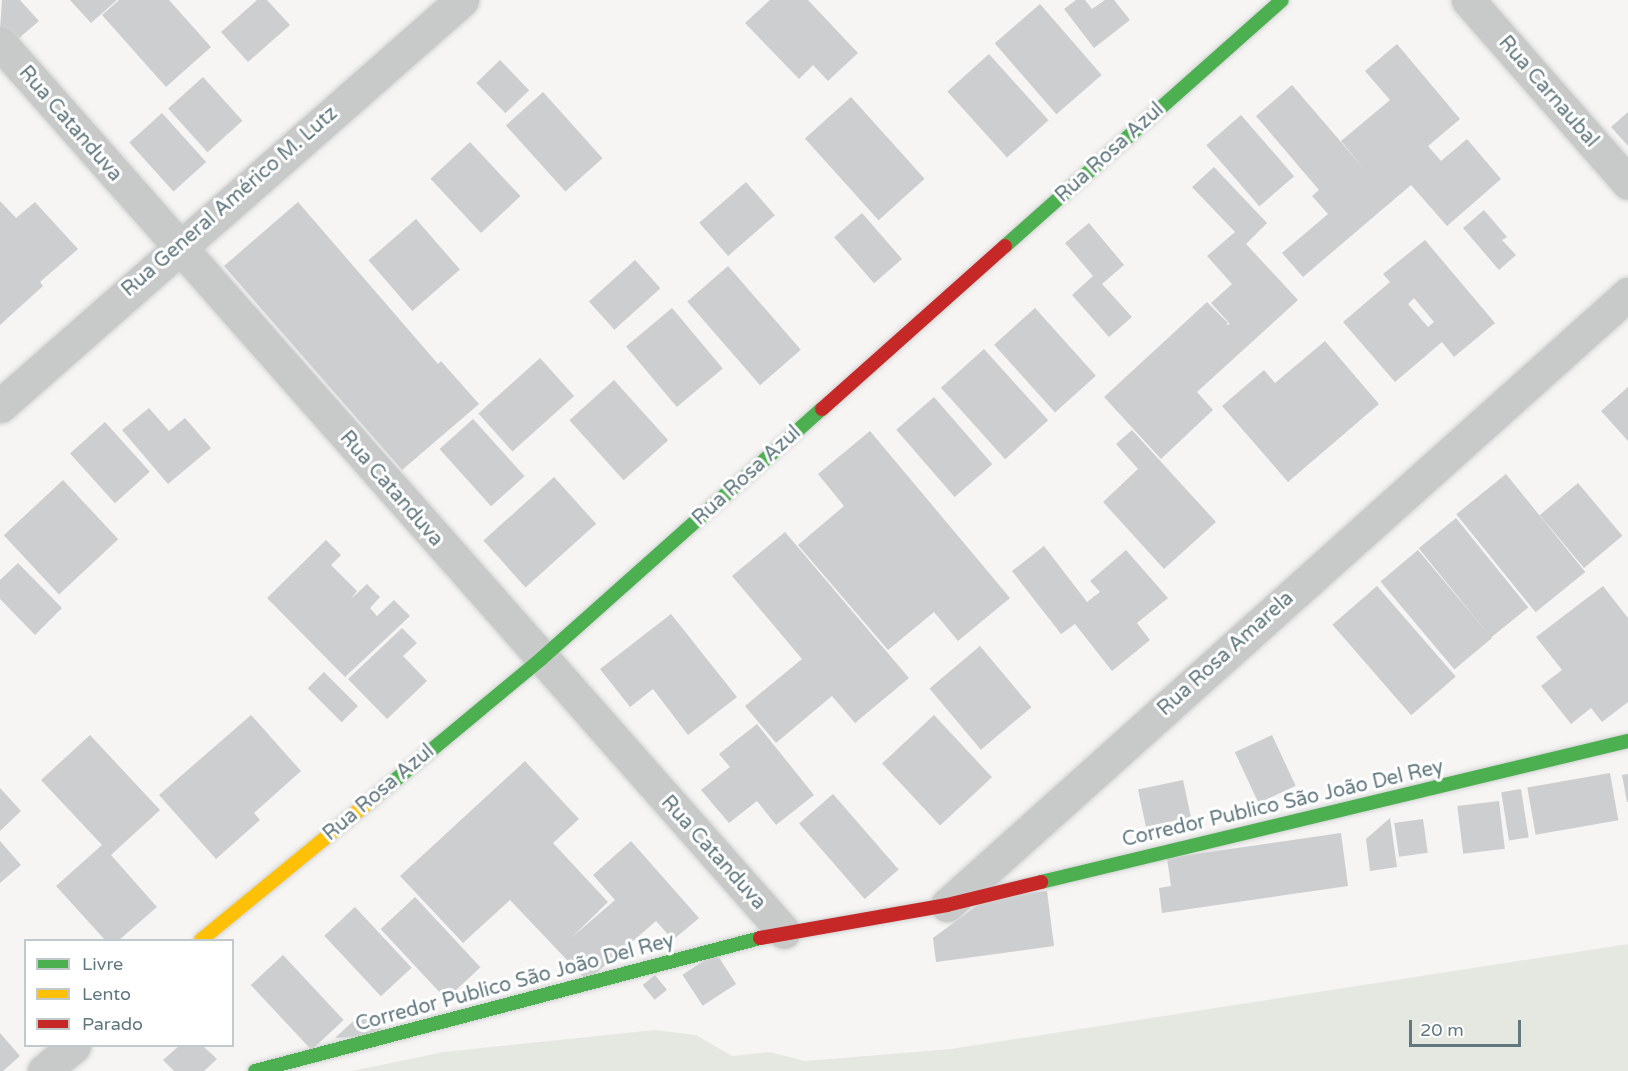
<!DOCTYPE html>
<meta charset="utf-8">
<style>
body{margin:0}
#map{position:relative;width:1628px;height:1071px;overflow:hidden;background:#f6f5f4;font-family:"Varela Round",sans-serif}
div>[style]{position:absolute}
.green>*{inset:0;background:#e5e7e1}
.building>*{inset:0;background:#cdcecf;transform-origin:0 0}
.roads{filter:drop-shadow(0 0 2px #d1d2d2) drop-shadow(0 0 2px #d1d2d2)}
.street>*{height:33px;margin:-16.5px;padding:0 16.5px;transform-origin:16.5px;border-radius:16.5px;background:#c8caca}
.fast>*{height:14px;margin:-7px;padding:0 7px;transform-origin:7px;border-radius:7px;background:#4caf50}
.slow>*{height:14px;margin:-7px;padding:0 7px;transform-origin:7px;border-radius:7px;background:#ffc107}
.jam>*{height:14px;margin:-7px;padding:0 7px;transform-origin:7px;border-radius:7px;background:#c62828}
span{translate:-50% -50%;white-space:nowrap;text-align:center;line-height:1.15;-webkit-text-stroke:6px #fff;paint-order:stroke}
.street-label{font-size:20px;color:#61787f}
.legend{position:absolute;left:24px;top:939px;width:210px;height:108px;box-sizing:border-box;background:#fff;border:2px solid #c0c9cc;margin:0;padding:8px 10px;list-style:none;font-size:18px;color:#61787f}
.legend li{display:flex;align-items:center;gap:12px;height:30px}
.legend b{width:30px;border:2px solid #c0c9cc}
.scale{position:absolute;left:1409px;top:1020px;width:112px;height:27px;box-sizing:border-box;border:3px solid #61787f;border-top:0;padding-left:8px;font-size:18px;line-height:21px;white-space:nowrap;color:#61787f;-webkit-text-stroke:4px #fff;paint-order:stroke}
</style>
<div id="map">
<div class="green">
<div style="clip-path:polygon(1628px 944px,1628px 1071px,352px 1071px,444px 1052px,655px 1030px,696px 1035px,732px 1056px,770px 1052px,805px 1061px,951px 1049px)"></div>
</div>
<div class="building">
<div style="clip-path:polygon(2px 0,20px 0,39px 21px,12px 44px,0 31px)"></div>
<div style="clip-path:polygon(70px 0,117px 0,91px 23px)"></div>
<div style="clip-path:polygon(119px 0,169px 0,211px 47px,166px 87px,102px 15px)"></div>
<div style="clip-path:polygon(257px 0,267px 0,290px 25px,248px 62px,221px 32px)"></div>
<div style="clip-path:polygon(770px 0,808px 0,858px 53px,828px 81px,813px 65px,799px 79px,745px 23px)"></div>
<div style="clip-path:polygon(1076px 0,1085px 0,1092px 9px,1105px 0,1114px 0,1130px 20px,1094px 48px,1064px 9px)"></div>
<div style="left:1040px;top:4px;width:94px;height:60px;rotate:49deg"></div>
<div style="clip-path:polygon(1397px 44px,1460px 119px,1428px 146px,1441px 161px,1467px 139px,1501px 179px,1447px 226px,1411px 185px,1303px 277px,1282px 253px,1328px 214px,1312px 196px,1319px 190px,1256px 116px,1292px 85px,1365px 170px,1341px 141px,1390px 100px,1365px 71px)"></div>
<div style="left:989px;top:54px;width:89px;height:56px;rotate:48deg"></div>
<div style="left:500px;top:60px;width:42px;height:33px;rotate:46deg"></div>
<div style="left:203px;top:77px;width:59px;height:47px;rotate:48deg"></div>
<div style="left:543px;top:92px;width:89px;height:50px;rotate:48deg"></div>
<div style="left:851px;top:97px;width:110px;height:62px;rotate:48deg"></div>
<div style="clip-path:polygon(1628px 112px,1628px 146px,1611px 127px)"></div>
<div style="left:162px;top:113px;width:66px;height:44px;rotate:48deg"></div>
<div style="left:1241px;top:115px;width:81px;height:46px;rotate:49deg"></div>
<div style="left:470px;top:142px;width:74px;height:54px;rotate:47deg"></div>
<div style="clip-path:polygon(1214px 167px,1267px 223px,1246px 244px,1298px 300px,1197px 392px,1213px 410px,1161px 459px,1104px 397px,1207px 302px,1228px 323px,1225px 325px,1230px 324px,1211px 303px,1232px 284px,1207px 256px,1235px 232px,1192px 187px)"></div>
<div style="left:746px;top:182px;width:44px;height:62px;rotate:49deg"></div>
<div style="clip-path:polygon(0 201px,16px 218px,35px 202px,78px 249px,40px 282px,43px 286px,0 325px)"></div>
<div style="clip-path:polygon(298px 202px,438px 364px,441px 361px,479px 404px,402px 470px,224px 266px)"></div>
<div style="clip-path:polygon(1484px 210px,1507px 237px,1502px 240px,1516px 255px,1499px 270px,1463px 228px)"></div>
<div style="left:862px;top:213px;width:61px;height:37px;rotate:49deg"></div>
<div style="left:416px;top:219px;width:67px;height:63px;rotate:49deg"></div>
<div style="clip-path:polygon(1089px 223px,1124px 265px,1102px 284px,1132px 317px,1109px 337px,1072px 295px,1093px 276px,1065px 243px)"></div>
<div style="clip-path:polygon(evenodd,1425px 240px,1495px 323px,1454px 357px,1442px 342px,1395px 382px,1343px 322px,1390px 282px,1383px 274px,1425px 240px,1414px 298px,1434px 322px,1428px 327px,1408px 304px,1414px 298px)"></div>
<div style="left:635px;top:260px;width:38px;height:62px;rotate:48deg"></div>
<div style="left:728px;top:266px;width:111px;height:54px;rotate:49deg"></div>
<div style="left:672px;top:308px;width:79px;height:60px;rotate:50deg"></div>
<div style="left:1035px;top:308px;width:91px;height:55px;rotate:48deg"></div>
<div style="clip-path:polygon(1325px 341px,1379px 404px,1288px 482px,1222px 406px,1264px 370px,1275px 383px)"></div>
<div style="left:984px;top:349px;width:96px;height:58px;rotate:48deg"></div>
<div style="left:540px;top:358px;width:51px;height:83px;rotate:48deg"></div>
<div style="left:614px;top:380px;width:81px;height:60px;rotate:48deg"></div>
<div style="clip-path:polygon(1628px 387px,1628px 441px,1601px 411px)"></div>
<div style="left:934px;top:397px;width:89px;height:50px;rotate:49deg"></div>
<div style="clip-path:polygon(149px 408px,169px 431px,185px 418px,211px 448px,168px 484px,122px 430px)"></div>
<div style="left:473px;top:419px;width:77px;height:45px;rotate:48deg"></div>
<div style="left:105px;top:422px;width:67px;height:47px;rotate:48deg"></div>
<div style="clip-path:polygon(1132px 430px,1216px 522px,1164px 569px,1103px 502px,1138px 469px,1116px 444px)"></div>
<div style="clip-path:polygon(870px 431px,1010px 598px,958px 641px,934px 612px,888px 650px,798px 545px,844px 506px,853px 517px,818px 474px)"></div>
<div style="left:1506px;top:474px;width:126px;height:64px;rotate:51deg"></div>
<div style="left:554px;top:477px;width:63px;height:95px;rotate:48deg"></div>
<div style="left:63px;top:480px;width:81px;height:81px;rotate:47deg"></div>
<div style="left:1578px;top:483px;width:69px;height:50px;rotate:50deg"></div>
<div style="left:1456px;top:518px;width:115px;height:48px;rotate:51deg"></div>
<div style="clip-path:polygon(785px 532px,909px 678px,855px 723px,832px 696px,776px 743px,745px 706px,802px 659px,732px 576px)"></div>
<div style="clip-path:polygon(326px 540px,341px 555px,331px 565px,357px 591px,351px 599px,367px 584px,380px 597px,370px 608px,377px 616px,394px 600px,410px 616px,345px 677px,267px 598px)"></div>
<div style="clip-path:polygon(1044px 546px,1087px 602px,1100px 592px,1090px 581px,1126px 550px,1168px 598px,1137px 623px,1150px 640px,1112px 671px,1075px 624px,1061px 634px,1012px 571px)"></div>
<div style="left:1418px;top:550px;width:115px;height:49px;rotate:50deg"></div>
<div style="clip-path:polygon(18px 563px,62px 608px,35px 635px,0 599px,0 580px)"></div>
<div style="left:1377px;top:586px;width:120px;height:59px;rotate:49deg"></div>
<div style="clip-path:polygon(1603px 586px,1628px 618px,1628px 702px,1602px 722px,1591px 708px,1571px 724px,1541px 686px,1562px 670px,1536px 637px)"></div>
<div style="clip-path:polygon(671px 614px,737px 697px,688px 735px,653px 689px,630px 707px,600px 669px)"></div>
<div style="clip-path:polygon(402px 628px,417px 643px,403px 656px,427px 681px,387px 719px,348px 679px)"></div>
<div style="left:980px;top:646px;width:80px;height:66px;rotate:50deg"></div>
<div style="left:324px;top:672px;width:48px;height:23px;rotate:45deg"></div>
<div style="clip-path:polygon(251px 715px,301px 771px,254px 813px,260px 820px,216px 859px,159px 795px)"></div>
<div style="left:934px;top:715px;width:85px;height:71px;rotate:47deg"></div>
<div style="clip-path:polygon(757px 724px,814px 795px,776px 825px,757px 801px,729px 823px,701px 790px,730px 767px,719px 754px)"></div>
<div style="clip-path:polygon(90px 735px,160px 810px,111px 855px,157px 907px,119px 940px,105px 940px,56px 886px,102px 845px,41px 780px)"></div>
<div style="left:1272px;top:735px;width:56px;height:41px;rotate:65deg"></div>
<div style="clip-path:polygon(525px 761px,579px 819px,553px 843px,608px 902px,571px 938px,615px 900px,593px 875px,631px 841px,699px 918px,673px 940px,656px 921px,587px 981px,510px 900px,463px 943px,400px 876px)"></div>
<div style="left:1610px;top:773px;width:48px;height:84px;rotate:80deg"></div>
<div style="clip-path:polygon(1628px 774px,1628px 802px,1627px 802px,1622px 775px)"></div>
<div style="left:1183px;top:780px;width:38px;height:46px;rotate:78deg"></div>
<div style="clip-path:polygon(0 788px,21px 811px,0 831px)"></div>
<div style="left:1521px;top:789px;width:49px;height:20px;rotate:81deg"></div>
<div style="left:833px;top:794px;width:100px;height:45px;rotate:49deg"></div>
<div style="left:1499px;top:801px;width:48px;height:42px;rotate:83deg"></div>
<div style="clip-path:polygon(1390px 818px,1397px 867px,1370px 871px,1366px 839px)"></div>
<div style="left:1423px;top:819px;width:34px;height:29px;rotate:82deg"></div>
<div style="clip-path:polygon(1341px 833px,1348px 886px,1162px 913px,1159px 888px,1171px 886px,1167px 858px)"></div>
<div style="clip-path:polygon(0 841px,21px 865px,0 883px)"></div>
<div style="clip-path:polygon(1047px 891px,1054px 946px,936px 962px,933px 938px,987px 898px)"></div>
<div style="left:415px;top:897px;width:96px;height:47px;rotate:47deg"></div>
<div style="left:355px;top:907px;width:83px;height:42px;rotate:47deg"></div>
<div style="left:716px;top:953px;width:37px;height:40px;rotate:57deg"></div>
<div style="left:283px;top:955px;width:89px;height:44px;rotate:47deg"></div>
<div style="left:655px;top:975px;width:19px;height:16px;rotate:51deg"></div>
<div style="clip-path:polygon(364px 1011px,387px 1035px,335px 1038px)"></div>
<div style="clip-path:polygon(0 1033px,20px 1056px,3px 1071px,0 1071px)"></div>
<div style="clip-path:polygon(179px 1046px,203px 1046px,217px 1059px,204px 1071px,174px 1071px,163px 1060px)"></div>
</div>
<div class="roads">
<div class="street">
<div style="left:1468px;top:0;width:243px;rotate:48.8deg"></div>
<div style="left:0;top:43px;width:1185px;rotate:48.59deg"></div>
<div style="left:0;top:406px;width:615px;rotate:-41.31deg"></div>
<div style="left:947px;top:905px;width:915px;rotate:-41.9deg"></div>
<div style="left:44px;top:1071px;width:39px;rotate:-40deg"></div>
</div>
<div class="fast">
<div style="left:1005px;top:246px;width:370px;rotate:-41.6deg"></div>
<div style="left:376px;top:796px;width:214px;rotate:-39.7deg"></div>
<div style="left:541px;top:659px;width:376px;rotate:-41.7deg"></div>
<div style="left:1041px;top:882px;width:604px;rotate:-13.51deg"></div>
<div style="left:255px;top:1071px;width:522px;rotate:-14.75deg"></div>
</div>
<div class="slow">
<div style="left:201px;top:940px;width:227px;rotate:-39.4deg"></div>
</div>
<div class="jam">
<div style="left:822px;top:409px;width:245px;rotate:-41.7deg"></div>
<div style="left:760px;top:938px;width:190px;rotate:-10deg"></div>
<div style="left:947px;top:905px;width:97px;rotate:-13.7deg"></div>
</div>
</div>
<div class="street-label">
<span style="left:1548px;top:92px;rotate:49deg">Rua Carnaubal</span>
<span style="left:70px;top:124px;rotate:49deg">Rua Catanduva</span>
<span style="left:1110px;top:153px;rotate:-42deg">Rua Rosa Azul</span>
<span style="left:230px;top:202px;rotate:-41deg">Rua General Américo M. Lutz</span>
<span style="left:747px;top:476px;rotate:-42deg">Rua Rosa Azul</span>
<span style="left:391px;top:489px;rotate:49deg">Rua Catanduva</span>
<span style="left:1226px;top:654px;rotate:-42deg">Rua Rosa Amarela</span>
<span style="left:379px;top:793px;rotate:-40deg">Rua Rosa Azul</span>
<span style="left:1283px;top:804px;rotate:-13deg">Corredor Publico São João Del Rey</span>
<span style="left:713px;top:853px;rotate:48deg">Rua Catanduva</span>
<span style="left:515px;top:983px;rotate:-15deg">Corredor Publico São João Del Rey</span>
</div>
<ul class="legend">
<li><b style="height:8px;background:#4caf50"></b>Livre</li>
<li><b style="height:8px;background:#ffc107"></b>Lento</li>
<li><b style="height:8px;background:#c62828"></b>Parado</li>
</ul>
<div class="scale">20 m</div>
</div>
